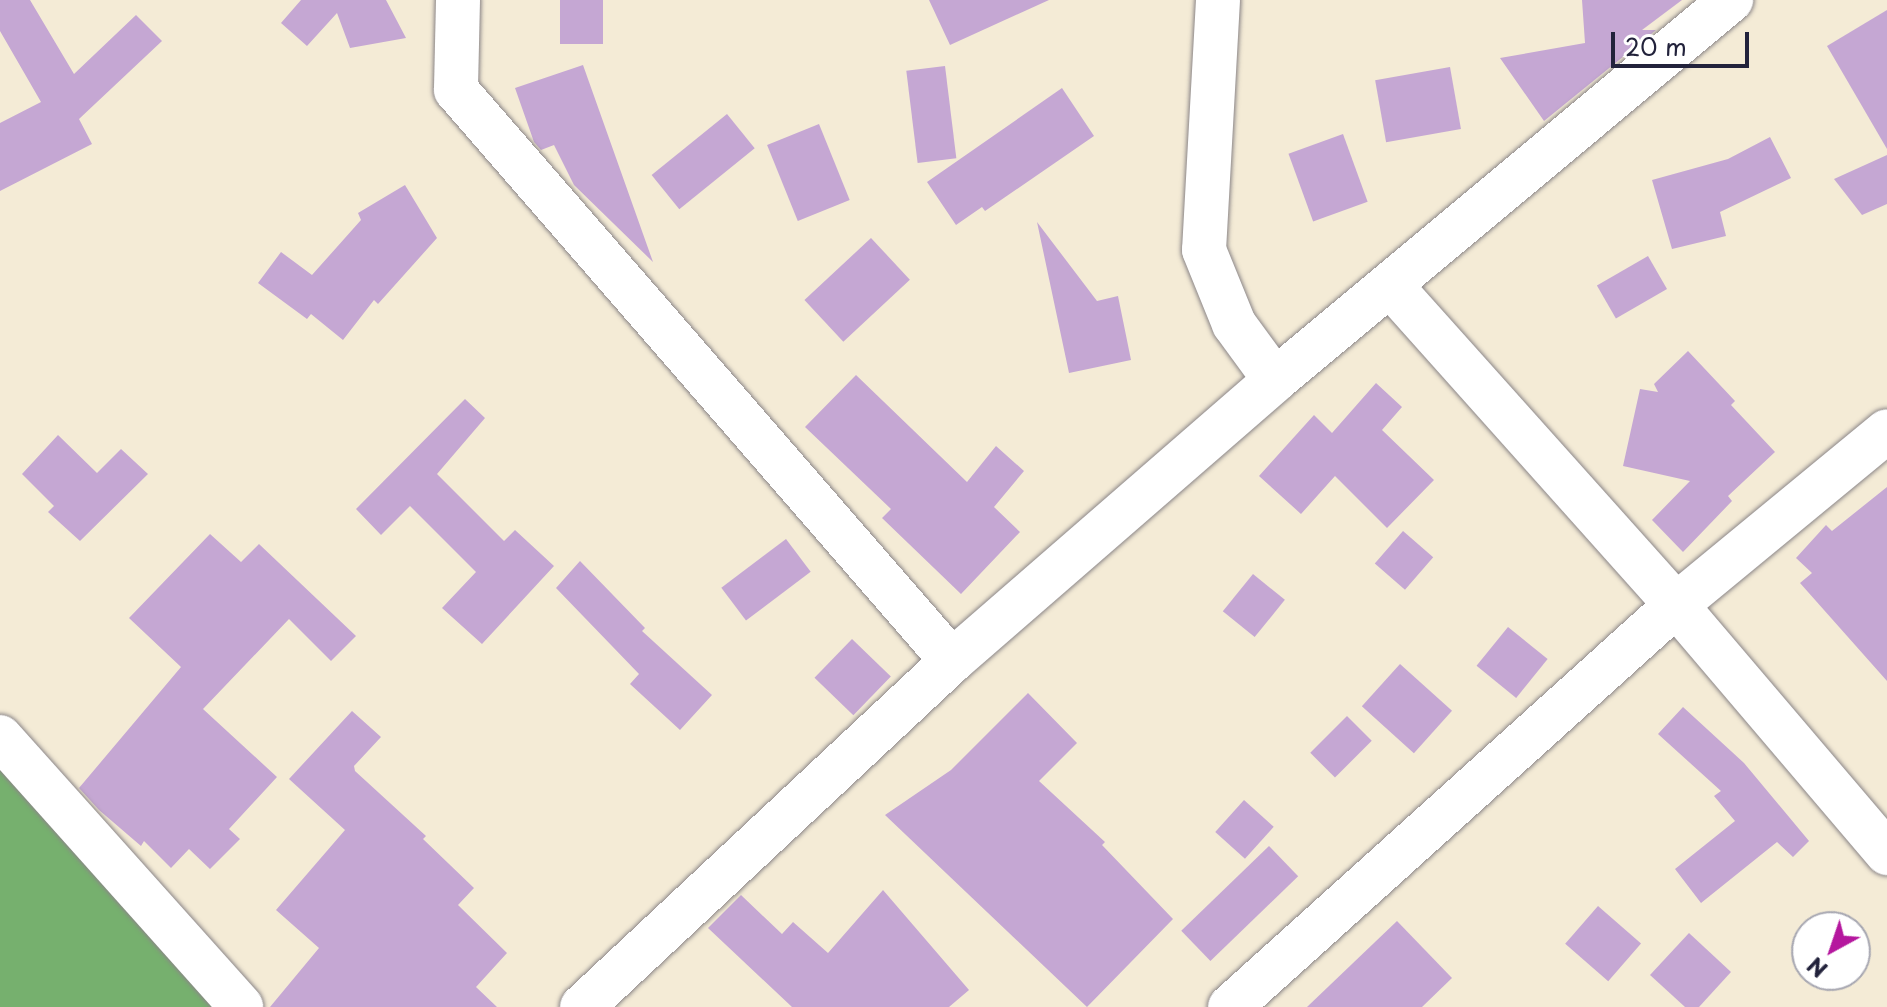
<!DOCTYPE html>
<style>
body{margin:0}
#map{position:relative;width:1887px;height:1007px;overflow:hidden;background:#f4ebd6;font-family:"Playpen Sans",sans-serif}
div>[style]{position:absolute}
.forest>*{inset:0;background:#76b06e}
.building>*{inset:0;background:#c5a7d3;transform-origin:0 0}
.roads{filter:drop-shadow(0 0 2px #8b8688) drop-shadow(0 0 2px #8b8688)}
.minor>*{height:44px;margin:-22px;padding:0 22px;transform-origin:22px;border-radius:22px;background:#fff}
span{translate:-50% -50%;white-space:nowrap;text-align:center;line-height:1.15;-webkit-text-stroke:6px #fff;paint-order:stroke}
.north{position:absolute;left:1791px;top:911px;width:80px;height:80px;box-sizing:border-box;background:#fff;border:2px solid #a7a7b1;border-radius:50%;rotate:220deg;font-size:22px;font-weight:700;line-height:32px;text-align:center;color:#22223b}
.north::after{content:'';display:block;margin:auto;width:28px;height:36px;background:#b5179e;clip-path:polygon(50% 0,100% 100%,50% 72%,0 100%)}
.scale{position:absolute;left:1611px;top:32px;width:138px;height:36px;box-sizing:border-box;border:4px solid #22223b;border-top:0;padding-left:10px;font-size:24px;line-height:28px;white-space:nowrap;color:#22223b;-webkit-text-stroke:6px #fff;paint-order:stroke}
</style>
<div id="map">
<div class="forest">
<div style="clip-path:polygon(0 770px,214px 1007px,0 1007px)"></div>
</div>
<div class="building">
<div style="clip-path:polygon(0 0,30px 0,74px 74px,136px 15px,162px 41px,79px 119px,92px 144px,0 191px,0 123px,41px 102px,0 31px)"></div>
<div style="clip-path:polygon(301px 0,386px 0,406px 38px,350px 48px,337px 13px,307px 46px,281px 23px)"></div>
<div style="left:560px;top:0;width:43px;height:44px"></div>
<div style="clip-path:polygon(929px 0,1049px 0,950px 45px)"></div>
<div style="clip-path:polygon(1582px 0,1682px 0,1642px 30px,1656px 30px,1544px 121px,1500px 58px,1585px 43px)"></div>
<div style="clip-path:polygon(1887px 10px,1887px 149px,1827px 46px)"></div>
<div style="clip-path:polygon(583px 65px,653px 262px,574px 185px,554px 145px,541px 150px,534px 142px,515px 88px)"></div>
<div style="left:945px;top:66px;width:93px;height:39px;rotate:83deg"></div>
<div style="left:1450px;top:67px;width:63px;height:76px;rotate:80deg"></div>
<div style="clip-path:polygon(1062px 88px,1094px 136px,985px 211px,982px 207px,956px 225px,927px 182px)"></div>
<div style="left:727px;top:114px;width:44px;height:97px;rotate:51deg"></div>
<div style="left:819px;top:124px;width:82px;height:56px;rotate:68deg"></div>
<div style="left:1343px;top:134px;width:72px;height:58px;rotate:70deg"></div>
<div style="clip-path:polygon(1770px 137px,1791px 178px,1720px 212px,1726px 236px,1672px 249px,1652px 180px,1728px 159px)"></div>
<div style="clip-path:polygon(1887px 155px,1887px 204px,1862px 215px,1834px 179px)"></div>
<div style="clip-path:polygon(405px 185px,437px 238px,378px 304px,374px 300px,343px 340px,311px 314px,307px 319px,258px 283px,281px 252px,312px 275px,361px 220px,358px 213px)"></div>
<div style="clip-path:polygon(1037px 222px,1097px 301px,1118px 296px,1131px 360px,1069px 373px)"></div>
<div style="left:871px;top:238px;width:57px;height:91px;rotate:47deg"></div>
<div style="left:1648px;top:256px;width:38px;height:59px;rotate:60deg"></div>
<div style="clip-path:polygon(1688px 351px,1735px 401px,1731px 405px,1775px 452px,1728px 496px,1732px 501px,1683px 552px,1652px 520px,1690px 481px,1623px 466px,1640px 389px,1658px 392px,1654px 384px)"></div>
<div style="clip-path:polygon(856px 375px,967px 482px,996px 446px,1024px 471px,994px 507px,1020px 532px,961px 594px,882px 518px,891px 509px,805px 427px)"></div>
<div style="clip-path:polygon(1376px 383px,1402px 407px,1382px 430px,1434px 480px,1387px 528px,1335px 476px,1301px 514px,1259px 476px,1314px 415px,1332px 433px)"></div>
<div style="clip-path:polygon(465px 399px,485px 418px,437px 474px,504px 541px,515px 530px,554px 566px,482px 644px,442px 608px,476px 572px,410px 506px,381px 535px,356px 509px)"></div>
<div style="clip-path:polygon(58px 435px,97px 473px,121px 449px,148px 474px,80px 541px,48px 512px,54px 506px,22px 474px)"></div>
<div style="clip-path:polygon(1887px 487px,1887px 681px,1800px 583px,1812px 573px,1796px 558px,1826px 525px,1832px 531px)"></div>
<div style="left:1403px;top:531px;width:40px;height:43px;rotate:41deg"></div>
<div style="clip-path:polygon(210px 534px,241px 562px,259px 544px,356px 636px,331px 661px,289px 619px,203px 709px,277px 777px,229px 829px,240px 839px,210px 869px,189px 849px,171px 868px,144px 841px,141px 846px,99px 810px,79px 788px,181px 667px,129px 618px)"></div>
<div style="left:786px;top:539px;width:41px;height:81px;rotate:53deg"></div>
<div style="clip-path:polygon(580px 561px,645px 628px,642px 631px,712px 695px,680px 730px,630px 684px,639px 674px,556px 588px)"></div>
<div style="left:1253px;top:574px;width:41px;height:48px;rotate:39deg"></div>
<div style="left:1508px;top:627px;width:51px;height:50px;rotate:39deg"></div>
<div style="left:852px;top:639px;width:54px;height:54px;rotate:44deg"></div>
<div style="left:1400px;top:664px;width:70px;height:57px;rotate:42deg"></div>
<div style="clip-path:polygon(1028px 693px,1077px 743px,1039px 781px,1105px 842px,1102px 845px,1173px 919px,1087px 1007px,885px 815px,951px 770px)"></div>
<div style="clip-path:polygon(1683px 707px,1744px 763px,1809px 841px,1793px 857px,1777px 842px,1701px 903px,1675px 869px,1735px 821px,1714px 796px,1721px 791px,1658px 734px)"></div>
<div style="clip-path:polygon(352px 711px,381px 737px,354px 766px,355px 771px,426px 836px,423px 839px,474px 888px,458px 905px,507px 953px,476px 987px,497px 1007px,270px 1007px,319px 948px,276px 910px,345px 830px,289px 779px)"></div>
<div style="left:1347px;top:716px;width:35px;height:52px;rotate:45deg"></div>
<div style="left:1244px;top:800px;width:40px;height:43px;rotate:42deg"></div>
<div style="left:1269px;top:846px;width:42px;height:122px;rotate:46deg"></div>
<div style="clip-path:polygon(883px 890px,969px 990px,949px 1007px,792px 1007px,708px 928px,741px 895px,782px 934px,793px 922px,828px 953px)"></div>
<div style="left:1598px;top:906px;width:57px;height:50px;rotate:41deg"></div>
<div style="clip-path:polygon(1397px 921px,1452px 978px,1422px 1007px,1307px 1007px)"></div>
<div style="clip-path:polygon(1689px 933px,1731px 972px,1699px 1007px,1685px 1007px,1650px 975px)"></div>
</div>
<div class="roads">
<div class="minor">
<div style="left:458px;top:0;width:90px;rotate:91.3deg"></div>
<div style="left:456px;top:90px;width:756px;rotate:49.02deg"></div>
<div style="left:1218px;top:0;width:250px;rotate:93.2deg"></div>
<div style="left:1204px;top:250px;width:80px;rotate:67.9deg"></div>
<div style="left:1234px;top:324px;width:69px;rotate:53.8deg"></div>
<div style="left:1391px;top:286px;width:428px;rotate:48.2deg"></div>
<div style="left:1676px;top:605px;width:326px;rotate:49.6deg"></div>
<div style="left:0;top:737px;width:362px;rotate:48.2deg"></div>
<div style="left:582px;top:1007px;width:507px;rotate:-43.08deg"></div>
<div style="left:952px;top:661px;width:428px;rotate:-41deg"></div>
<div style="left:1275px;top:380px;width:594px;rotate:-39.81deg"></div>
<div style="left:1230px;top:1007px;width:600px;rotate:-42.03deg"></div>
<div style="left:1676px;top:605px;width:273px;rotate:-39.5deg"></div>
</div>
</div>
<div class="north">N</div>
<div class="scale">20 m</div>
</div>
